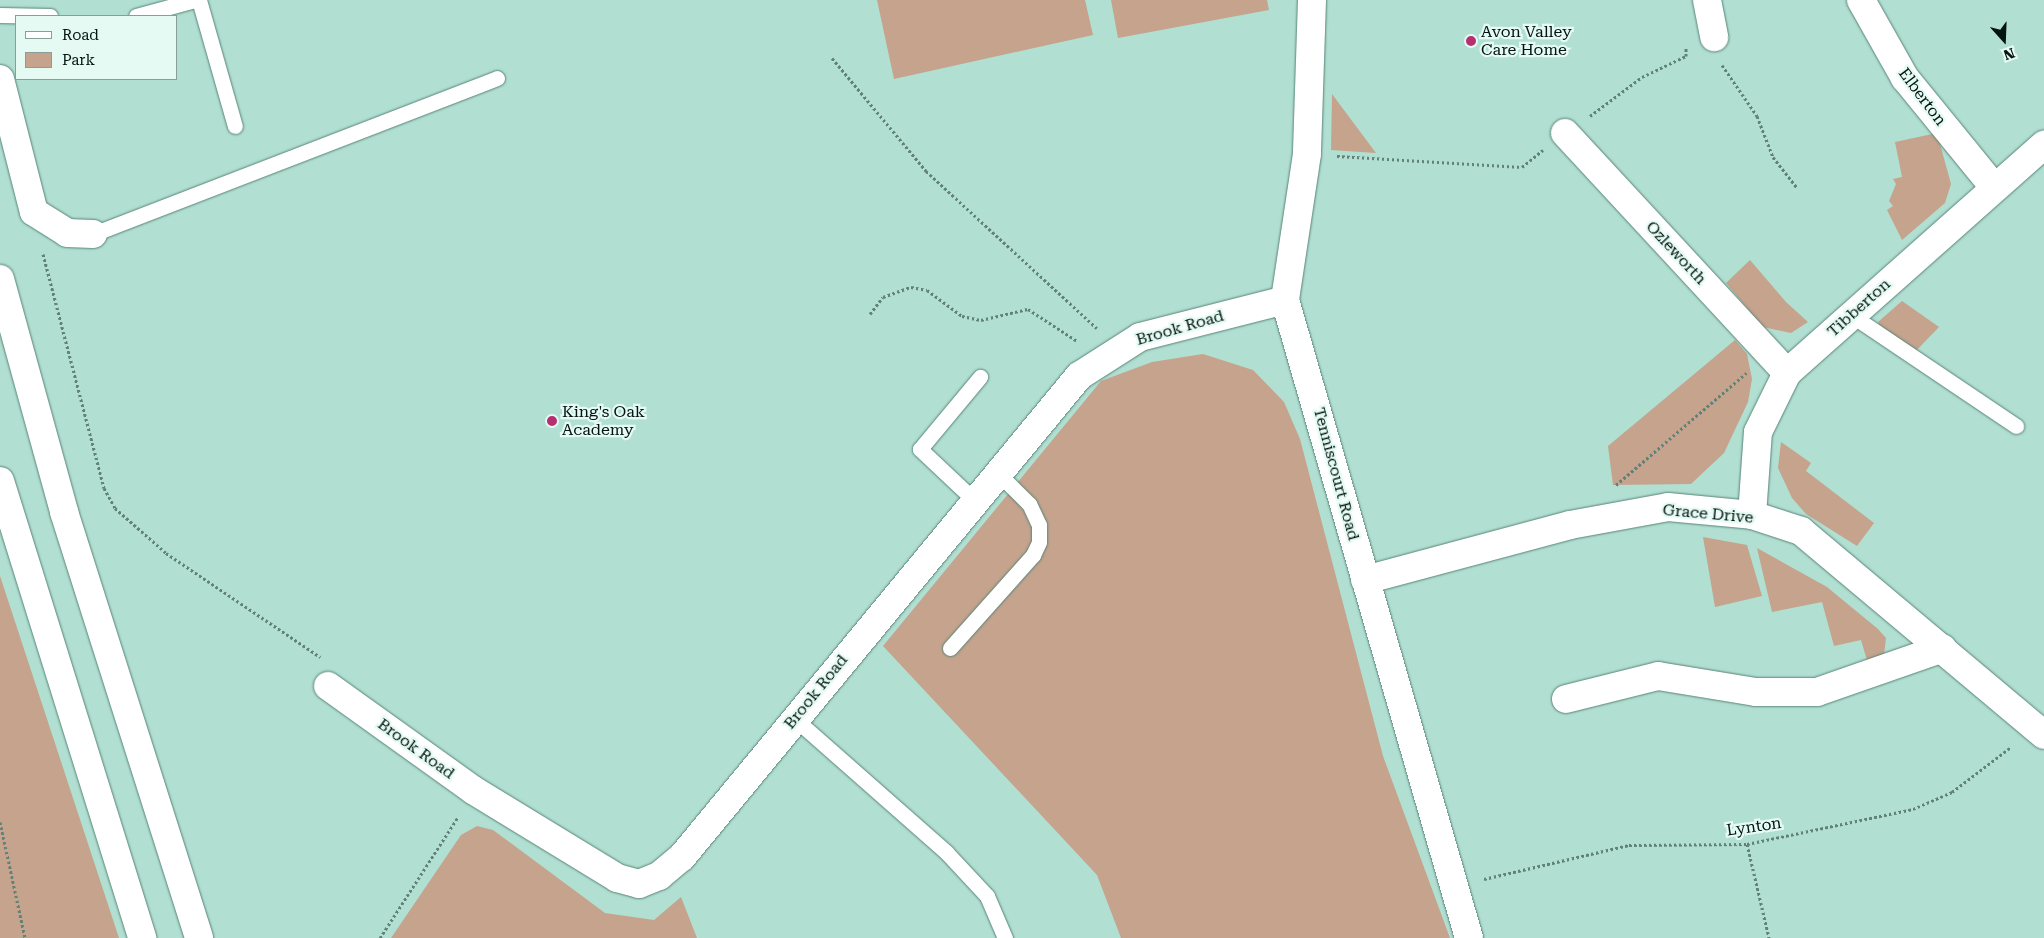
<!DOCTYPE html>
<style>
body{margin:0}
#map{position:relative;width:2044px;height:938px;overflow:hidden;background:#b1dfd2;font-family:"Roboto Serif",serif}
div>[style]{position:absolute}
.green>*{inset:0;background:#c5a38d}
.path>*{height:3px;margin-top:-1.5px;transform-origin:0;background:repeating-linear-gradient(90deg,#618179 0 2.5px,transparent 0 5px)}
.roads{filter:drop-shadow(0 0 1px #598478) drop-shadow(0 0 1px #598478)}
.service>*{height:15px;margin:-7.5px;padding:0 7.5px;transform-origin:7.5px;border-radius:7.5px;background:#fff}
.minor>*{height:28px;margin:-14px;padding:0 14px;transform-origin:14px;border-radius:14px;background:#fff}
.tertiary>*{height:28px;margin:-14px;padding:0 14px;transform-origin:14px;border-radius:14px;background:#fff}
.trunk>*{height:28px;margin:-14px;padding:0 14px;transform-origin:14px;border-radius:14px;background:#fff}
.dots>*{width:14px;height:14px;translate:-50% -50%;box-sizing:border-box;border:2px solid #e4faf3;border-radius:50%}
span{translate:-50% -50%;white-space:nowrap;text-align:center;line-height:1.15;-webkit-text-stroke:4.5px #e4faf3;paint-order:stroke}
.poi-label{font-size:16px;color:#041410}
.left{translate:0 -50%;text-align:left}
.street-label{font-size:16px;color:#041410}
.legend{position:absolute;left:15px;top:15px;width:162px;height:65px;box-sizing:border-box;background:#e4faf3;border:1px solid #8a9e98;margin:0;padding:6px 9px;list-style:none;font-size:15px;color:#041410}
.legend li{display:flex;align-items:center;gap:10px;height:25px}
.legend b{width:25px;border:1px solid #8a9e98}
.north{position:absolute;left:1979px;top:15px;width:50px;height:50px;-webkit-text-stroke:4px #e4faf3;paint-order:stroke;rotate:160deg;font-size:14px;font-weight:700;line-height:20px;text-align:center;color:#041410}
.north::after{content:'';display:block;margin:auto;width:18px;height:22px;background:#041410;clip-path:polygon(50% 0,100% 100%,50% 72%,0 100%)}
</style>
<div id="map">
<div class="green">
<div style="clip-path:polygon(877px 0,1085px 0,1093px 35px,894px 79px)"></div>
<div style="clip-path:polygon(1111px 0,1267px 0,1269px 10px,1118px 38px)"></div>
<div style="clip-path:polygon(1332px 94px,1376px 153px,1331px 150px)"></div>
<div style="clip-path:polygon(1937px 133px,1951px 184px,1945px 203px,1902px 240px,1887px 210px,1893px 206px,1889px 201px,1896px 184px,1893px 179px,1902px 177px,1895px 142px)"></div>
<div style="clip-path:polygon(1750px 260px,1786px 302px,1808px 322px,1791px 333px,1763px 327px,1726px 283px)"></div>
<div style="clip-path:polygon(1902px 301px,1939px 327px,1913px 354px,1882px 331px,1878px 322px)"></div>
<div style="clip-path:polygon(1735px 340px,1747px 354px,1752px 379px,1748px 402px,1724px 453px,1691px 484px,1613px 485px,1608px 446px)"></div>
<div style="clip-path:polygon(1203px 354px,1253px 370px,1284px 402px,1300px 439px,1383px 756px,1450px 938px,1121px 938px,1097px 875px,883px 646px,1101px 381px,1152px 362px)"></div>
<div style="clip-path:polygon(1781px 442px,1811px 463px,1806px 471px,1874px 523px,1857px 546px,1806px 514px,1792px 498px,1778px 468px)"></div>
<div style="clip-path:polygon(1703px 537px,1747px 545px,1762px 596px,1715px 607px)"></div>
<div style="clip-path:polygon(1757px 548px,1827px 587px,1878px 629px,1886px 638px,1884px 655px,1869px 667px,1861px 640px,1834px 646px,1822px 602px,1772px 612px)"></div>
<div style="clip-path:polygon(0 576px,119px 938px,0 938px)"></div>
<div style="clip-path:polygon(477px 826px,493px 830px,605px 913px,654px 920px,681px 897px,697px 938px,391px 938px,461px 835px)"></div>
</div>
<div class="path">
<div style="left:832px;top:58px;width:147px;rotate:50.2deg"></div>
<div style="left:926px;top:171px;width:232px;rotate:42.6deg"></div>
<div style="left:1722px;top:65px;width:62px;rotate:55.5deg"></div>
<div style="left:1757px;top:116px;width:44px;rotate:68.7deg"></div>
<div style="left:1773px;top:157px;width:39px;rotate:52deg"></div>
<div style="left:1590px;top:116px;width:65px;rotate:-36.9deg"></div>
<div style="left:1642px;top:77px;width:49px;rotate:-25.5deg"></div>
<div style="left:1686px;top:56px;width:9px;rotate:-90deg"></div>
<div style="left:1337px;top:156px;width:185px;rotate:3.4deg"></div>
<div style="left:1522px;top:167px;width:27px;rotate:-39deg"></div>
<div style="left:43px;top:254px;width:242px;rotate:75.4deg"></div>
<div style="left:104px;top:488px;width:23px;rotate:61deg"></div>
<div style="left:115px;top:508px;width:68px;rotate:41.4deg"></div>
<div style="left:166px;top:553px;width:186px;rotate:34deg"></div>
<div style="left:870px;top:314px;width:21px;rotate:-53deg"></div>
<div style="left:883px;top:297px;width:30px;rotate:-20deg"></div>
<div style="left:911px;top:287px;width:16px;rotate:11deg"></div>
<div style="left:927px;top:290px;width:44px;rotate:36.6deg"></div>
<div style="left:962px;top:316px;width:19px;rotate:12deg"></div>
<div style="left:981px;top:320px;width:48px;rotate:-13.2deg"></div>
<div style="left:1028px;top:309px;width:59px;rotate:33.1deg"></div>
<div style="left:1616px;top:485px;width:172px;rotate:-40.7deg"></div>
<div style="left:0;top:822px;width:119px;rotate:77.8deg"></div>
<div style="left:1747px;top:844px;width:97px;rotate:76.8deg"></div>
<div style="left:1484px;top:879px;width:149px;rotate:-13.2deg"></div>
<div style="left:1629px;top:845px;width:118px;rotate:-0.5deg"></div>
<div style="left:1747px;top:844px;width:170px;rotate:-11.9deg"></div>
<div style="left:1913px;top:809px;width:43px;rotate:-23.6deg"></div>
<div style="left:1952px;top:792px;width:74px;rotate:-37.3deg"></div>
<div style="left:380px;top:938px;width:144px;rotate:-57.2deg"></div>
</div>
<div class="roads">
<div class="service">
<div style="left:199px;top:0;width:131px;rotate:74.1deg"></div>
<div style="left:0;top:15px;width:50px;rotate:1.1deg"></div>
<div style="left:136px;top:16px;width:61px;rotate:-15.2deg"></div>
<div style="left:93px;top:234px;width:433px;rotate:-21.1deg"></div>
<div style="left:1851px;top:315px;width:199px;rotate:33.9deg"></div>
<div style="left:973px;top:499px;width:73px;rotate:-136.7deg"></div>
<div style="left:920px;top:449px;width:94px;rotate:-50.2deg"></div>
<div style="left:950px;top:648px;width:125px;rotate:-48.3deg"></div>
<div style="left:1033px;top:555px;width:14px;rotate:-65deg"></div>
<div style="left:1039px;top:542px;width:17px;rotate:-90deg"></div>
<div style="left:1039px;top:525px;width:23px;rotate:-115deg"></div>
<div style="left:1029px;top:504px;width:45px;rotate:-135deg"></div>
<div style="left:794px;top:718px;width:203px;rotate:41.4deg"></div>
<div style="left:946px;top:852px;width:60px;rotate:47deg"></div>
<div style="left:987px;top:896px;width:46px;rotate:66.8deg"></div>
</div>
<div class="minor">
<div style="left:1707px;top:0;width:38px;rotate:79deg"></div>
<div style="left:1861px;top:0;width:90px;rotate:60.6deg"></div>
<div style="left:1905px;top:78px;width:141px;rotate:50.8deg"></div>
<div style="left:0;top:79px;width:137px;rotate:75.7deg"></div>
<div style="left:34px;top:212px;width:39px;rotate:32deg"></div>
<div style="left:67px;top:233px;width:26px;rotate:2deg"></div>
<div style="left:1565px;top:133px;width:327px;rotate:47.2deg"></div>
<div style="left:1752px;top:515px;width:83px;rotate:-85.9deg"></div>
<div style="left:1758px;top:432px;width:66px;rotate:-63.8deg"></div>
<div style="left:1787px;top:373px;width:344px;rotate:-41.6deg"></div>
<div style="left:1365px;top:580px;width:212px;rotate:-15deg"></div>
<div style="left:1570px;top:525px;width:100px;rotate:-10.4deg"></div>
<div style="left:1668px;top:507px;width:84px;rotate:5.4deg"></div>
<div style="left:1752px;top:515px;width:52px;rotate:18.1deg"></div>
<div style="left:1801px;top:531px;width:317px;rotate:40deg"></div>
<div style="left:328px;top:686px;width:178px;rotate:35.6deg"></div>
<div style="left:473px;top:790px;width:169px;rotate:31.4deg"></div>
<div style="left:617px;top:878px;width:23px;rotate:15deg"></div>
<div style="left:639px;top:884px;width:22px;rotate:-22deg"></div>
<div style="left:659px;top:876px;width:30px;rotate:-40deg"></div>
<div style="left:682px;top:857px;width:624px;rotate:-50.46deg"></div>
<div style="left:1079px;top:376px;width:72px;rotate:-32.6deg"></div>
<div style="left:1140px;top:337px;width:150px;rotate:-14.3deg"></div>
<div style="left:1566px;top:699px;width:95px;rotate:-14deg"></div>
<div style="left:1658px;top:676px;width:99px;rotate:9.3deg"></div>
<div style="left:1756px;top:692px;width:61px"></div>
<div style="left:1817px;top:692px;width:133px;rotate:-19.2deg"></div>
</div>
<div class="tertiary">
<div style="left:1312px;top:0;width:154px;rotate:91.9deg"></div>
<div style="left:1307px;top:154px;width:148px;rotate:98.6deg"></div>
<div style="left:1285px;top:300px;width:664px;rotate:73.91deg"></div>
</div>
<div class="trunk">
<div style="left:0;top:279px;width:242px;rotate:74.6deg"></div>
<div style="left:64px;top:512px;width:447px;rotate:72.4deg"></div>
<div style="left:0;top:481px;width:479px;rotate:72.7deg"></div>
</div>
</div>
<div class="dots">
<div style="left:1471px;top:41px;background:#b62f71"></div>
<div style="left:552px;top:421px;background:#b62f71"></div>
</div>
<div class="poi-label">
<span class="left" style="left:1481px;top:41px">Avon Valley<br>Care Home</span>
<span class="left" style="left:562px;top:421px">King's Oak<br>Academy</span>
</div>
<div class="street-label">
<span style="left:1922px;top:97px;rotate:53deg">Elberton</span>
<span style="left:1676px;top:253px;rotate:47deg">Ozleworth</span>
<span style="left:1859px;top:308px;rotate:-42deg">Tibberton</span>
<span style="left:1180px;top:328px;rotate:-16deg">Brook Road</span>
<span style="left:1336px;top:474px;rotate:75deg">Tenniscourt Road</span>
<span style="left:1708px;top:514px;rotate:5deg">Grace Drive</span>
<span style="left:816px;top:692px;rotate:-51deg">Brook Road</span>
<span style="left:416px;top:749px;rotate:36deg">Brook Road</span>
<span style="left:1754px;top:827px;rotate:-8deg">Lynton</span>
</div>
<ul class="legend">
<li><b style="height:6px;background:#fff"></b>Road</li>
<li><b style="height:14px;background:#c5a38d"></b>Park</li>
</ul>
<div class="north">N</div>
</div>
